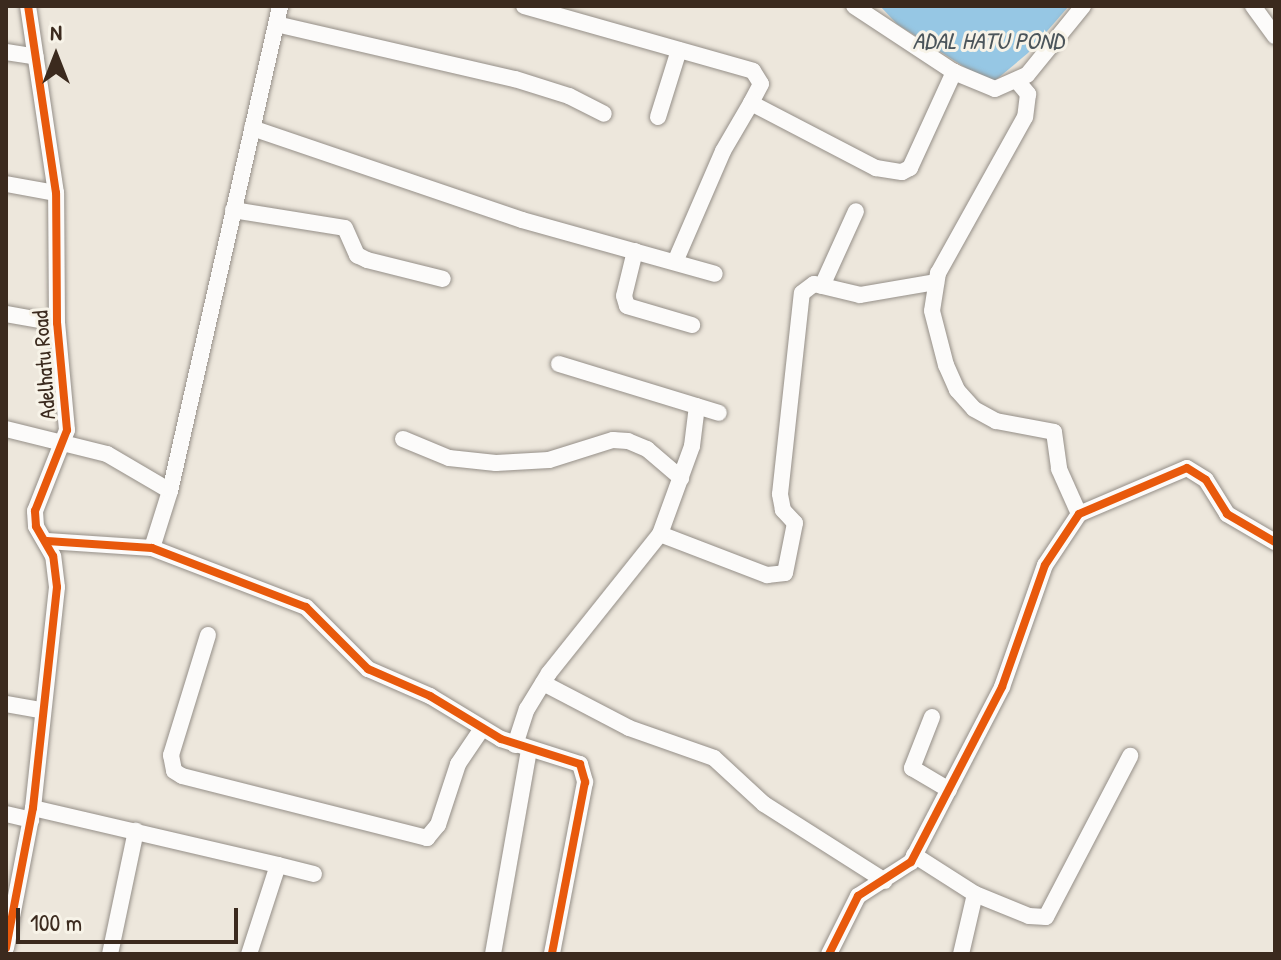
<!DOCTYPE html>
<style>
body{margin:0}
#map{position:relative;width:1281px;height:960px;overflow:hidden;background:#ede7dc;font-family:"Patrick Hand",sans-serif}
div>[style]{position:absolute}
.water>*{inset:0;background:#96c7e4}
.roads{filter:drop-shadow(0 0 2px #958f88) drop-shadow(0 0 2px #958f88)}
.street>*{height:16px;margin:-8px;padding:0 8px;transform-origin:8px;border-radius:8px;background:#fcfbfa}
.cycleway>*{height:8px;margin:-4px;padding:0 4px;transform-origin:4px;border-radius:4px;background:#e8590c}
span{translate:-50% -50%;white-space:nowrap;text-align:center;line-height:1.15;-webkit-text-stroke:6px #f7f3e8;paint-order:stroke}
.street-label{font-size:22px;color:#3b2a1e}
.water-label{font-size:24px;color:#4b555b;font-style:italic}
.frame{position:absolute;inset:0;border:8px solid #3b2a1e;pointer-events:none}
.north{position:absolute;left:16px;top:16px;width:80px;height:80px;-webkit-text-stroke:6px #f7f3e8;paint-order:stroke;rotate:0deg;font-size:22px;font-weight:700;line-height:32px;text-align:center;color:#3b2a1e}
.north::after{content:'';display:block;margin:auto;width:28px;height:36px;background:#3b2a1e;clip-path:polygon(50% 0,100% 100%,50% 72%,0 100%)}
.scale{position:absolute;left:16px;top:908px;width:222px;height:36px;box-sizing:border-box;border:4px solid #3b2a1e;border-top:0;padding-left:10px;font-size:24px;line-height:28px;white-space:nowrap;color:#3b2a1e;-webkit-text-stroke:6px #f7f3e8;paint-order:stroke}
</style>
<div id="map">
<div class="water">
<div style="clip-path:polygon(880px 6px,1069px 6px,1028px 53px,991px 84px,897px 24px)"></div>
</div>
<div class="roads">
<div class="street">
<div style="left:524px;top:6px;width:238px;rotate:15.8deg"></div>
<div style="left:753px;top:71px;width:15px;rotate:58deg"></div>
<div style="left:761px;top:84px;width:21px;rotate:118deg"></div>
<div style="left:854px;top:6px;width:120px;rotate:33.4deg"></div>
<div style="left:954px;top:72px;width:44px;rotate:22.5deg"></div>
<div style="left:995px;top:89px;width:35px;rotate:-24deg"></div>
<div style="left:1027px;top:75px;width:89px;rotate:-50.9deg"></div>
<div style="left:1253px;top:6px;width:37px;rotate:54deg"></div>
<div style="left:276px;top:24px;width:245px;rotate:13deg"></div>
<div style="left:515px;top:79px;width:57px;rotate:17.5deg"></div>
<div style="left:569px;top:96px;width:39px;rotate:27deg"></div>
<div style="left:6px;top:52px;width:30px;rotate:9deg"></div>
<div style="left:1018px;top:82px;width:16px;rotate:50deg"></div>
<div style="left:1028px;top:94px;width:23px;rotate:97deg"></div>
<div style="left:1025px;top:117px;width:179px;rotate:119.1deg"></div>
<div style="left:938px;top:273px;width:38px;rotate:99deg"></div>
<div style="left:932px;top:311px;width:56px;rotate:75.5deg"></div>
<div style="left:946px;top:365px;width:27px;rotate:66deg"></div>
<div style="left:957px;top:390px;width:25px;rotate:48deg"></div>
<div style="left:974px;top:409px;width:25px;rotate:29deg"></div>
<div style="left:996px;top:421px;width:59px;rotate:10.7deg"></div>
<div style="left:1054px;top:432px;width:37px;rotate:82deg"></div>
<div style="left:1059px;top:469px;width:49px;rotate:66deg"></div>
<div style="left:658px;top:117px;width:70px;rotate:-72.6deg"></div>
<div style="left:252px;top:128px;width:285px;rotate:18.8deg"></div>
<div style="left:522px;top:220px;width:200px;rotate:15.6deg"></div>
<div style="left:6px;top:184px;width:51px;rotate:10.2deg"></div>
<div style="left:233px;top:210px;width:113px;rotate:9.1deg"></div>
<div style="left:345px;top:228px;width:30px;rotate:66deg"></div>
<div style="left:357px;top:255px;width:11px;rotate:27deg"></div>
<div style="left:367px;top:260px;width:78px;rotate:14deg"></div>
<div style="left:635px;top:251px;width:46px;rotate:103.7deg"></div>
<div style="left:624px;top:296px;width:10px;rotate:73deg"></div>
<div style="left:627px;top:306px;width:68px;rotate:16.3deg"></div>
<div style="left:675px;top:262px;width:121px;rotate:-66.6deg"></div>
<div style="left:723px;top:151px;width:56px;rotate:-59.7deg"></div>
<div style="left:751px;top:103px;width:141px;rotate:27.5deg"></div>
<div style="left:876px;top:168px;width:26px;rotate:9deg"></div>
<div style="left:902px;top:172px;width:9px;rotate:-27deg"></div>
<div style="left:910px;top:168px;width:106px;rotate:-65.4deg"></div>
<div style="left:822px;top:286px;width:82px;rotate:-65.6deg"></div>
<div style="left:6px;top:314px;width:52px;rotate:10deg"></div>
<div style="left:559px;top:364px;width:167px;rotate:17deg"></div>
<div style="left:6px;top:429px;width:104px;rotate:13.9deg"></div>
<div style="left:107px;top:454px;width:73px;rotate:30.4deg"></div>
<div style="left:403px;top:439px;width:50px;rotate:22.4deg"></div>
<div style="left:449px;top:458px;width:47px;rotate:6.1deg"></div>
<div style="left:496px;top:463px;width:53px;rotate:-3.2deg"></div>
<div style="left:549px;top:460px;width:67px;rotate:-17.4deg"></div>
<div style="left:613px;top:440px;width:15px;rotate:4deg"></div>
<div style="left:628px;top:441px;width:21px;rotate:23deg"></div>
<div style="left:647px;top:449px;width:45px;rotate:40.5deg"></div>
<div style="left:660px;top:534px;width:115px;rotate:21deg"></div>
<div style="left:767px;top:575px;width:18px;rotate:-6deg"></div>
<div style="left:785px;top:573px;width:51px;rotate:-78.7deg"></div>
<div style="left:795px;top:523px;width:18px;rotate:-133deg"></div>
<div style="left:783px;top:510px;width:16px;rotate:-101deg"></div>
<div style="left:780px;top:494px;width:202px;rotate:-83.8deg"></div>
<div style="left:802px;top:293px;width:15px;rotate:-37deg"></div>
<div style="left:814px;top:284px;width:47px;rotate:13.4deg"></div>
<div style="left:860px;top:295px;width:77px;rotate:-9.7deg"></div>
<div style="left:47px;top:541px;width:105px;rotate:3.8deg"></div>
<div style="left:152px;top:548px;width:165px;rotate:21deg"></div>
<div style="left:306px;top:607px;width:88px;rotate:45deg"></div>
<div style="left:368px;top:669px;width:68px;rotate:23.5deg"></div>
<div style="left:430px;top:696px;width:83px;rotate:31.2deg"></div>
<div style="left:501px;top:739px;width:83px;rotate:17.6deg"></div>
<div style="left:580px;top:764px;width:19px;rotate:74deg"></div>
<div style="left:585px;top:782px;width:175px;rotate:100.9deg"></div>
<div style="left:152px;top:548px;width:60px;rotate:-72.5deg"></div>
<div style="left:170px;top:491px;width:497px;rotate:-77.2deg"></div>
<div style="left:208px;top:635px;width:126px;rotate:107.1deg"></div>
<div style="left:171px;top:755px;width:16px;rotate:79deg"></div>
<div style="left:174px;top:771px;width:9px;rotate:32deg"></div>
<div style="left:182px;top:776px;width:253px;rotate:14.2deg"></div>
<div style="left:427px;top:838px;width:17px;rotate:-50deg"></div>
<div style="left:438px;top:825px;width:64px;rotate:-71.8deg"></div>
<div style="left:458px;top:764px;width:41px;rotate:-55.9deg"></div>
<div style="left:543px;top:683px;width:97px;rotate:27.6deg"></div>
<div style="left:629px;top:728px;width:90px;rotate:19.4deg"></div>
<div style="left:714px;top:758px;width:68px;rotate:42.6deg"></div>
<div style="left:764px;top:804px;width:143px;rotate:32.5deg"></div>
<div style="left:6px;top:704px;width:36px;rotate:10deg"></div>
<div style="left:932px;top:717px;width:55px;rotate:111.4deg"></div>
<div style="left:912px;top:768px;width:43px;rotate:30.7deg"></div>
<div style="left:515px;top:745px;width:38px;rotate:-72deg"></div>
<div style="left:527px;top:709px;width:42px;rotate:-58.6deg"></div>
<div style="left:549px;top:673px;width:178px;rotate:-51.4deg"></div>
<div style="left:660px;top:534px;width:94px;rotate:-70deg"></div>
<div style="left:692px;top:446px;width:40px;rotate:-82.9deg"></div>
<div style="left:33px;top:808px;width:252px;rotate:13.1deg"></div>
<div style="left:278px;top:865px;width:94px;rotate:108deg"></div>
<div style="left:6px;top:814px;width:26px;rotate:13deg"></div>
<div style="left:914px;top:855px;width:72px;rotate:32.6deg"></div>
<div style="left:975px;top:894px;width:62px;rotate:103.1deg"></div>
<div style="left:278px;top:865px;width:37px;rotate:14deg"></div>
<div style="left:975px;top:894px;width:58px;rotate:22.2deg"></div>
<div style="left:1029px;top:916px;width:17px;rotate:3deg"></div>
<div style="left:1046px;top:917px;width:182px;rotate:-62.4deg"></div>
<div style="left:6px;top:948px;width:143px;rotate:-79.1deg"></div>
<div style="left:33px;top:808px;width:222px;rotate:-83.8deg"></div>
<div style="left:57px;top:587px;width:31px;rotate:-97deg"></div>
<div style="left:53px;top:556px;width:34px;rotate:-120deg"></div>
<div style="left:36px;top:526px;width:15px;rotate:-94deg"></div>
<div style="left:35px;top:511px;width:87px;rotate:-68.4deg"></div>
<div style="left:67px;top:430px;width:107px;rotate:-95.3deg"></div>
<div style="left:57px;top:323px;width:130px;rotate:-90.4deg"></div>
<div style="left:56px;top:193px;width:189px;rotate:-98.5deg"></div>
<div style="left:110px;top:954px;width:126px;rotate:-78.1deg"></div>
<div style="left:493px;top:954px;width:208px;rotate:-80deg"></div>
<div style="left:829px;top:954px;width:65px;rotate:-63.4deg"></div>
<div style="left:858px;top:896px;width:63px;rotate:-32.7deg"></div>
<div style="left:911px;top:862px;width:197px;rotate:-62.5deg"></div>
<div style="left:1002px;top:687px;width:129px;rotate:-70.6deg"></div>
<div style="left:1045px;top:565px;width:61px;rotate:-56.3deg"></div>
<div style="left:1079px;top:514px;width:117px;rotate:-23.1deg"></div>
<div style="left:1187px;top:468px;width:22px;rotate:32deg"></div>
<div style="left:1206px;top:480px;width:40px;rotate:58deg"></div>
<div style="left:1227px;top:514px;width:56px;rotate:30.3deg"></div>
</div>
</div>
<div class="cycleway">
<div style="left:47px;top:541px;width:105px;rotate:3.8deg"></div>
<div style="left:152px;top:548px;width:165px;rotate:21deg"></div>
<div style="left:306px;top:607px;width:88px;rotate:45deg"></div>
<div style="left:368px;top:669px;width:68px;rotate:23.5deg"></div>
<div style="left:430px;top:696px;width:83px;rotate:31.2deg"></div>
<div style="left:501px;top:739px;width:83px;rotate:17.6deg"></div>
<div style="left:580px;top:764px;width:19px;rotate:74deg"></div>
<div style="left:585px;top:782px;width:175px;rotate:100.9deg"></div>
<div style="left:6px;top:948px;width:143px;rotate:-79.1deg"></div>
<div style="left:33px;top:808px;width:222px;rotate:-83.8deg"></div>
<div style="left:57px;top:587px;width:31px;rotate:-97deg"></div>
<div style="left:53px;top:556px;width:34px;rotate:-120deg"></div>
<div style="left:36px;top:526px;width:15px;rotate:-94deg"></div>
<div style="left:35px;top:511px;width:87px;rotate:-68.4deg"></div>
<div style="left:67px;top:430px;width:107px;rotate:-95.3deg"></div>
<div style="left:57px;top:323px;width:130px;rotate:-90.4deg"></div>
<div style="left:56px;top:193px;width:189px;rotate:-98.5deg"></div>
<div style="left:829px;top:954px;width:65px;rotate:-63.4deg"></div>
<div style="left:858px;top:896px;width:63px;rotate:-32.7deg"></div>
<div style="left:911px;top:862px;width:197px;rotate:-62.5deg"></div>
<div style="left:1002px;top:687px;width:129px;rotate:-70.6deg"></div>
<div style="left:1045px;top:565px;width:61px;rotate:-56.3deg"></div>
<div style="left:1079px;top:514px;width:117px;rotate:-23.1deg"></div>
<div style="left:1187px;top:468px;width:22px;rotate:32deg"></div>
<div style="left:1206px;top:480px;width:40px;rotate:58deg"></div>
<div style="left:1227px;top:514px;width:56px;rotate:30.3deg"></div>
</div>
<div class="street-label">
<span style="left:44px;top:365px;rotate:-94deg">Adelhatu Road</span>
</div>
<div class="water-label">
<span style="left:988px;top:41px">ADAL HATU POND</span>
</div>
<div class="frame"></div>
<div class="north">N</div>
<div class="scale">100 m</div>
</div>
